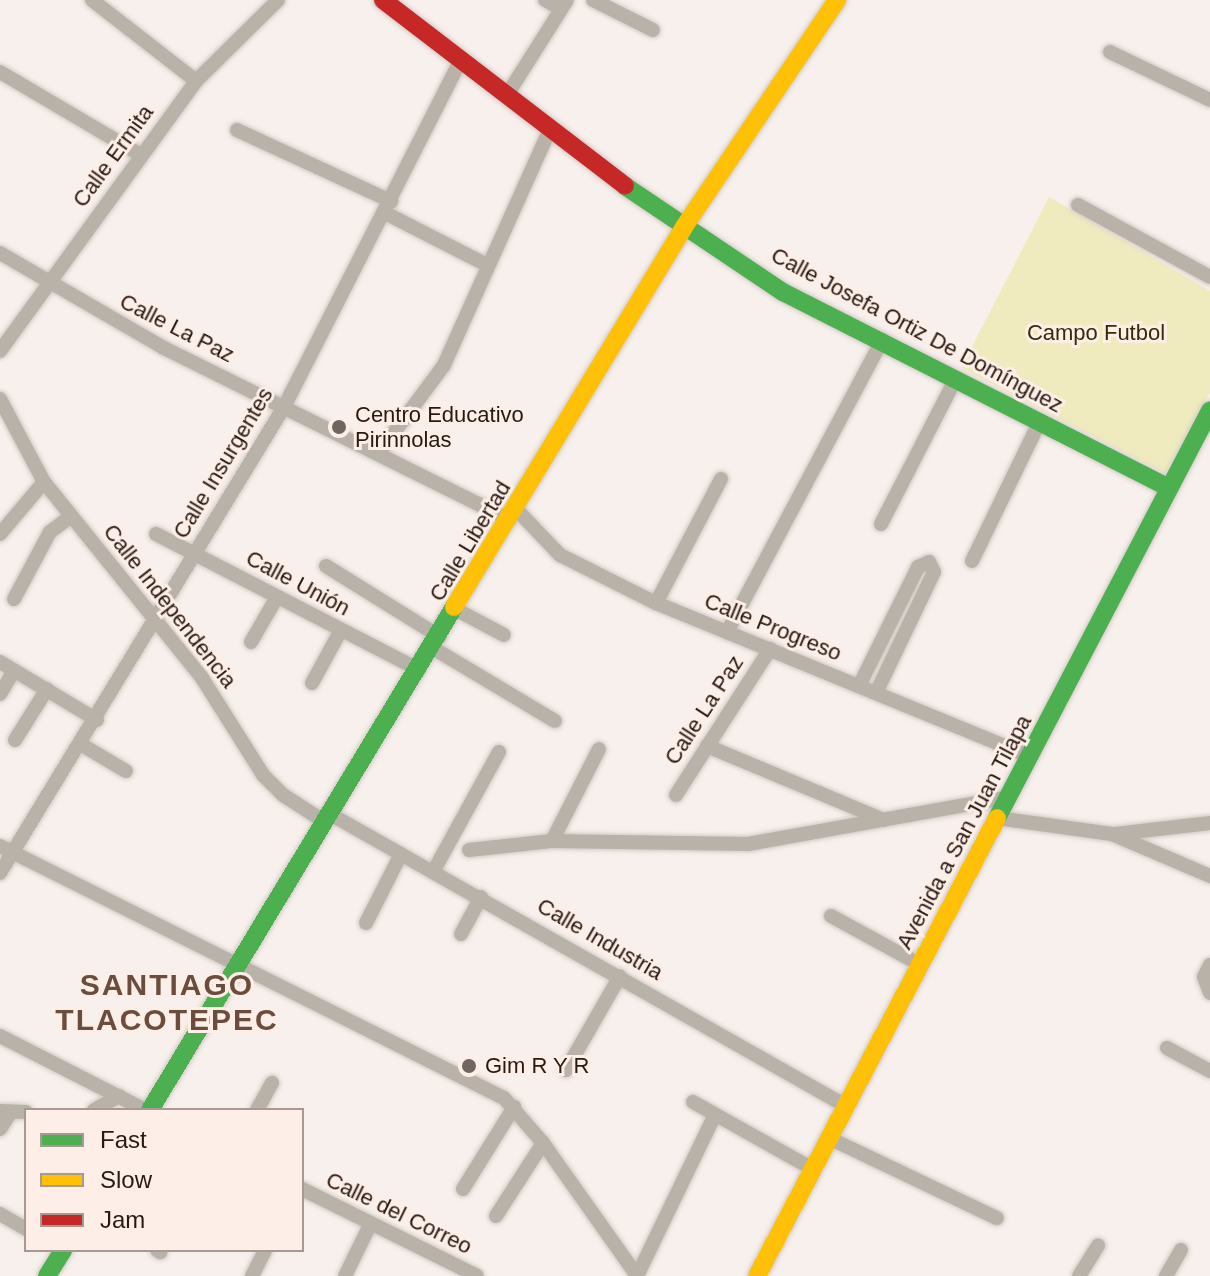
<!DOCTYPE html>
<meta charset="utf-8">
<style>
body{margin:0}
#map{position:relative;width:1210px;height:1276px;overflow:hidden;background:#f8f0ec;font-family:Helvetica,sans-serif}
div>[style]{position:absolute}
.green>*{inset:0;background:#f0eabf}
.roads{filter:drop-shadow(0 0 2px #d1cac6) drop-shadow(0 0 2px #d1cac6)}
.street>*{height:14px;margin:-7px;padding:0 7px;transform-origin:7px;border-radius:7px;background:#b9b2a9}
.fast>*{height:18px;margin:-9px;padding:0 9px;transform-origin:9px;border-radius:9px;background:#4caf50}
.slow>*{height:18px;margin:-9px;padding:0 9px;transform-origin:9px;border-radius:9px;background:#ffc107}
.jam>*{height:18px;margin:-9px;padding:0 9px;transform-origin:9px;border-radius:9px;background:#c62828}
.dots>*{width:22px;height:22px;translate:-50% -50%;box-sizing:border-box;border:4px solid #fdefe7;border-radius:50%}
span{translate:-50% -50%;white-space:nowrap;text-align:center;line-height:1.15;-webkit-text-stroke:6px #fdefe7;paint-order:stroke}
.street-label{font-size:22px;color:#261a13}
.park-label{font-size:22px;color:#312e08}
.poi-label{font-size:22px;color:#261a13}
.left{translate:0 -50%;text-align:left}
.district-label{font-size:30px;color:#6a4d3d;font-weight:700;letter-spacing:2px}
.legend{position:absolute;left:24px;top:1108px;width:280px;height:144px;box-sizing:border-box;background:#fdefe7;border:2px solid #a79a92;margin:0;padding:10px 14px;list-style:none;font-size:24px;color:#261a13}
.legend li{display:flex;align-items:center;gap:16px;height:40px}
.legend b{width:40px;border:2px solid #a79a92}
</style>
<div id="map">
<div class="green">
<div style="clip-path:polygon(1049px 197px,1210px 291px,1210px 393px,1165px 473px,961px 368px)"></div>
</div>
<div class="roads">
<div class="street">
<div style="left:92px;top:0;width:132px;rotate:37.9deg"></div>
<div style="left:545px;top:0;width:18px;rotate:29deg"></div>
<div style="left:593px;top:0;width:67px;rotate:26.6deg"></div>
<div style="left:1110px;top:52px;width:111px;rotate:25.6deg"></div>
<div style="left:0;top:72px;width:161px;rotate:30.5deg"></div>
<div style="left:507px;top:95px;width:112px;rotate:-57.7deg"></div>
<div style="left:237px;top:130px;width:170px;rotate:24.8deg"></div>
<div style="left:1078px;top:205px;width:150px;rotate:28.6deg"></div>
<div style="left:385px;top:213px;width:114px;rotate:27deg"></div>
<div style="left:0;top:253px;width:190px;rotate:30.1deg"></div>
<div style="left:164px;top:348px;width:386px;rotate:26.4deg"></div>
<div style="left:0;top:351px;width:334px;rotate:-54deg"></div>
<div style="left:196px;top:81px;width:115px;rotate:-44.6deg"></div>
<div style="left:0;top:399px;width:94px;rotate:62.1deg"></div>
<div style="left:44px;top:482px;width:252px;rotate:51.1deg"></div>
<div style="left:202px;top:678px;width:115px;rotate:57.8deg"></div>
<div style="left:263px;top:775px;width:28px;rotate:45deg"></div>
<div style="left:283px;top:795px;width:50px;rotate:32.7deg"></div>
<div style="left:378px;top:454px;width:111px;rotate:-53.4deg"></div>
<div style="left:444px;top:365px;width:259px;rotate:-65.8deg"></div>
<div style="left:517px;top:510px;width:62px;rotate:46.3deg"></div>
<div style="left:560px;top:555px;width:107px;rotate:26.6deg"></div>
<div style="left:656px;top:603px;width:405px;rotate:22.3deg"></div>
<div style="left:881px;top:524px;width:164px;rotate:-62.8deg"></div>
<div style="left:0;top:534px;width:68px;rotate:-49.8deg"></div>
<div style="left:156px;top:534px;width:296px;rotate:27.3deg"></div>
<div style="left:972px;top:561px;width:156px;rotate:-64.1deg"></div>
<div style="left:326px;top:566px;width:134px;rotate:31.9deg"></div>
<div style="left:14px;top:599px;width:76px;rotate:-61.8deg"></div>
<div style="left:50px;top:532px;width:26px;rotate:-37deg"></div>
<div style="left:656px;top:603px;width:140px;rotate:-62.3deg"></div>
<div style="left:457px;top:610px;width:53px;rotate:28deg"></div>
<div style="left:727px;top:632px;width:331px;rotate:-62deg"></div>
<div style="left:251px;top:642px;width:52px;rotate:-60deg"></div>
<div style="left:433px;top:648px;width:142px;rotate:30.9deg"></div>
<div style="left:0;top:662px;width:113px;rotate:30.9deg"></div>
<div style="left:312px;top:683px;width:60px;rotate:-61.3deg"></div>
<div style="left:859px;top:686px;width:133px;rotate:-63.6deg"></div>
<div style="left:918px;top:567px;width:12px;rotate:-24deg"></div>
<div style="left:929px;top:562px;width:11px;rotate:63deg"></div>
<div style="left:934px;top:572px;width:134px;rotate:115.6deg"></div>
<div style="left:0;top:694px;width:27px;rotate:-59deg"></div>
<div style="left:15px;top:740px;width:60px;rotate:-57.9deg"></div>
<div style="left:82px;top:745px;width:51px;rotate:30.6deg"></div>
<div style="left:707px;top:746px;width:192px;rotate:22.7deg"></div>
<div style="left:676px;top:795px;width:174px;rotate:-57.2deg"></div>
<div style="left:330px;top:814px;width:593px;rotate:29.51deg"></div>
<div style="left:997px;top:818px;width:116px;rotate:7.9deg"></div>
<div style="left:1112px;top:834px;width:107px;rotate:23.2deg"></div>
<div style="left:1115px;top:834px;width:96px;rotate:-6.6deg"></div>
<div style="left:552px;top:841px;width:103px;rotate:-62.9deg"></div>
<div style="left:0;top:846px;width:563px;rotate:26.57deg"></div>
<div style="left:504px;top:1098px;width:60px;rotate:49.1deg"></div>
<div style="left:543px;top:1143px;width:163px;rotate:54.7deg"></div>
<div style="left:469px;top:850px;width:83px;rotate:-6.2deg"></div>
<div style="left:552px;top:841px;width:196px;rotate:0.9deg"></div>
<div style="left:748px;top:844px;width:265px;rotate:-10.2deg"></div>
<div style="left:433px;top:872px;width:137px;rotate:-61.2deg"></div>
<div style="left:0;top:873px;width:546px;rotate:-58.64deg"></div>
<div style="left:284px;top:407px;width:388px;rotate:-63deg"></div>
<div style="left:831px;top:916px;width:102px;rotate:28.6deg"></div>
<div style="left:366px;top:923px;width:77px;rotate:-63.1deg"></div>
<div style="left:461px;top:934px;width:42px;rotate:-61.6deg"></div>
<div style="left:1210px;top:965px;width:13px;rotate:117deg"></div>
<div style="left:1204px;top:977px;width:17px;rotate:69deg"></div>
<div style="left:0;top:1036px;width:163px;rotate:27deg"></div>
<div style="left:1167px;top:1048px;width:49px;rotate:28.1deg"></div>
<div style="left:566px;top:1070px;width:108px;rotate:-60.1deg"></div>
<div style="left:693px;top:1102px;width:137px;rotate:29.2deg"></div>
<div style="left:94px;top:1110px;width:29px;rotate:-29deg"></div>
<div style="left:257px;top:1110px;width:31px;rotate:-61deg"></div>
<div style="left:0;top:1111px;width:26px;rotate:2deg"></div>
<div style="left:0;top:1129px;width:20px;rotate:-57deg"></div>
<div style="left:829px;top:1138px;width:186px;rotate:25.5deg"></div>
<div style="left:302px;top:1189px;width:195px;rotate:26.4deg"></div>
<div style="left:463px;top:1189px;width:97px;rotate:-58.1deg"></div>
<div style="left:0;top:1214px;width:30px;rotate:30deg"></div>
<div style="left:496px;top:1216px;width:87px;rotate:-57.2deg"></div>
<div style="left:157px;top:1250px;width:4px;rotate:34deg"></div>
<div style="left:252px;top:1276px;width:29px;rotate:-63deg"></div>
<div style="left:345px;top:1276px;width:59px;rotate:-63.9deg"></div>
<div style="left:637px;top:1276px;width:179px;rotate:-64.2deg"></div>
<div style="left:1079px;top:1276px;width:36px;rotate:-58deg"></div>
<div style="left:1166px;top:1276px;width:30px;rotate:-60deg"></div>
</div>
<div class="fast">
<div style="left:625px;top:186px;width:190px;rotate:33.9deg"></div>
<div style="left:783px;top:292px;width:433px;rotate:26.9deg"></div>
<div style="left:997px;top:818px;width:460px;rotate:-62.4deg"></div>
<div style="left:150px;top:1110px;width:588px;rotate:-58.85deg"></div>
<div style="left:47px;top:1276px;width:31px;rotate:-58deg"></div>
</div>
<div class="slow">
<div style="left:454px;top:607px;width:444px;rotate:-58.8deg"></div>
<div style="left:684px;top:227px;width:274px;rotate:-56deg"></div>
<div style="left:757px;top:1276px;width:517px;rotate:-62.34deg"></div>
</div>
<div class="jam">
<div style="left:383px;top:0;width:305px;rotate:37.5deg"></div>
</div>
</div>
<div class="dots">
<div style="left:339px;top:427px;background:#70655f"></div>
<div style="left:469px;top:1066px;background:#70655f"></div>
</div>
<div class="street-label">
<span style="left:113px;top:156px;rotate:-54deg">Calle Ermita</span>
<span style="left:177px;top:328px;rotate:27deg">Calle La Paz</span>
<span style="left:917px;top:330px;rotate:28deg">Calle Josefa Ortiz De Domínguez</span>
<span style="left:223px;top:463px;rotate:-59deg">Calle Insurgentes</span>
<span style="left:470px;top:541px;rotate:-59deg">Calle Libertad</span>
<span style="left:298px;top:583px;rotate:28deg">Calle Unión</span>
<span style="left:170px;top:606px;rotate:52deg">Calle Independencia</span>
<span style="left:773px;top:627px;rotate:22deg">Calle Progreso</span>
<span style="left:704px;top:710px;rotate:-57deg">Calle La Paz</span>
<span style="left:964px;top:832px;rotate:-62deg">Avenida a San Juan Tilapa</span>
<span style="left:600px;top:939px;rotate:30deg">Calle Industria</span>
<span style="left:399px;top:1213px;rotate:26deg">Calle del Correo</span>
</div>
<div class="park-label">
<span style="left:1096px;top:333px">Campo Futbol</span>
</div>
<div class="poi-label">
<span class="left" style="left:355px;top:427px">Centro Educativo<br>Pirinnolas</span>
<span class="left" style="left:485px;top:1066px">Gim R Y R</span>
</div>
<div class="district-label">
<span style="left:167px;top:1002px">SANTIAGO<br>TLACOTEPEC</span>
</div>
<ul class="legend">
<li><b style="height:10px;background:#4caf50"></b>Fast</li>
<li><b style="height:10px;background:#ffc107"></b>Slow</li>
<li><b style="height:10px;background:#c62828"></b>Jam</li>
</ul>
</div>
